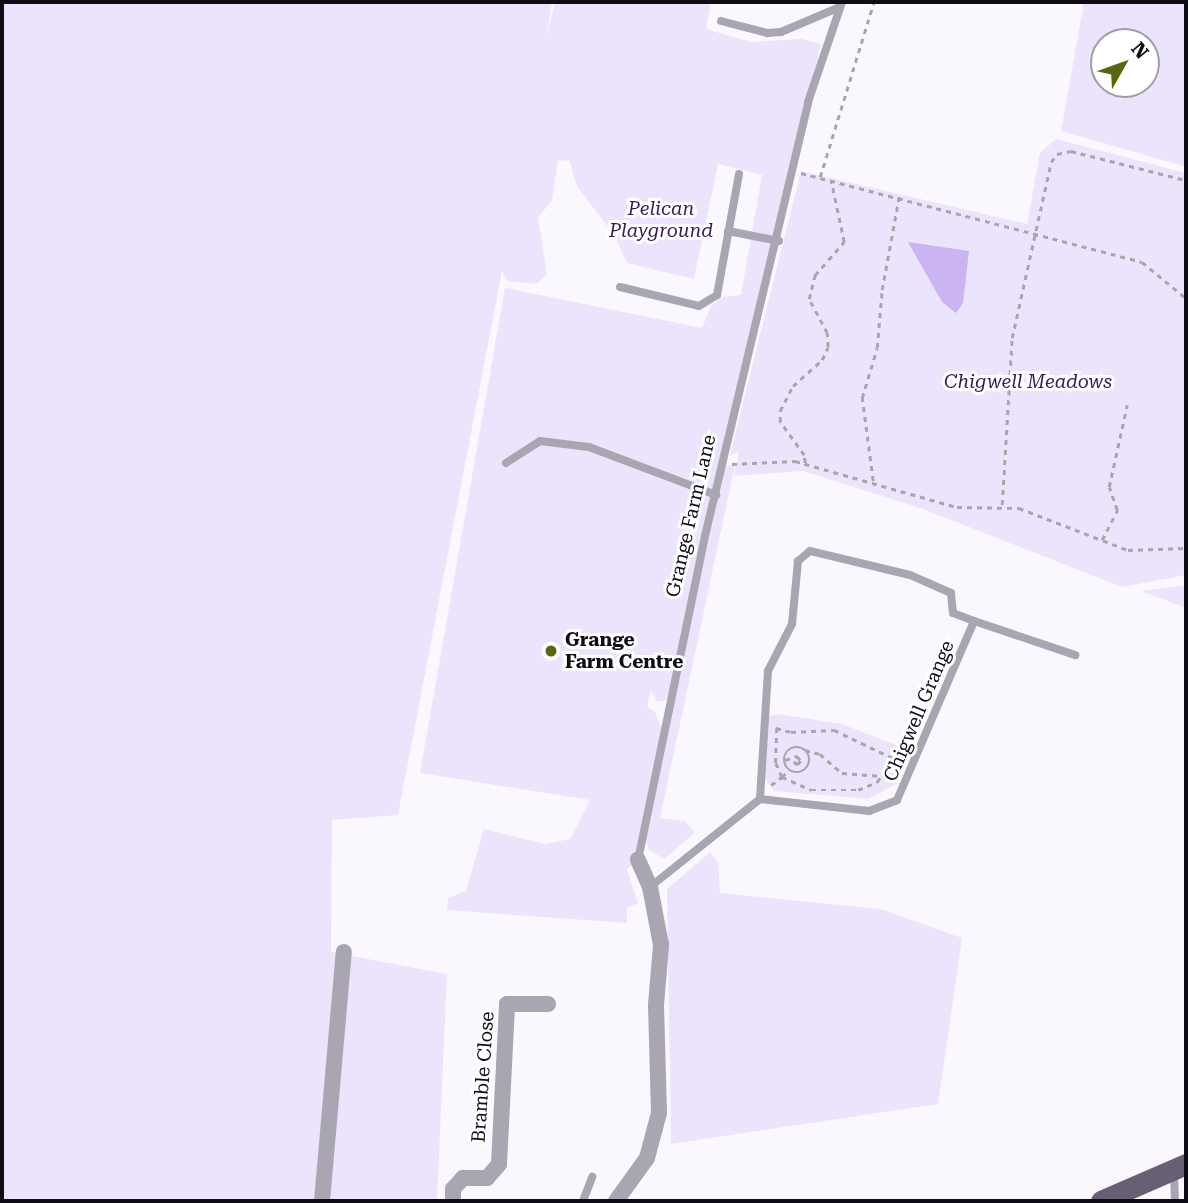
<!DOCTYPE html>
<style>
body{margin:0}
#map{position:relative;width:1188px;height:1203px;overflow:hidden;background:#faf8fe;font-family:"Roboto Serif",serif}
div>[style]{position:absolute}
.green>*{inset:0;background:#ece4fc}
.water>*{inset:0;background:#cab4f1}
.path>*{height:2.5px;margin-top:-1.25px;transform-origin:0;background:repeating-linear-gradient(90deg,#a8a5ac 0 5px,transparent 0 10px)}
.path>.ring{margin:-1.25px;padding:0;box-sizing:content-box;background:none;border:2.5px solid #a8a5ac;border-radius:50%}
.service>*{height:8px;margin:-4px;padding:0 4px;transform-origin:4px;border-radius:4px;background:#a9a5b1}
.minor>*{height:16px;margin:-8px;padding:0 8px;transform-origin:8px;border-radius:8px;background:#a9a5b1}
.primary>*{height:21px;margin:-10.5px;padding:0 10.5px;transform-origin:10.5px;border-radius:10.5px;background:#676075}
.dots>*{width:19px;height:19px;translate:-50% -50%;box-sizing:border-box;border:4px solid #fff;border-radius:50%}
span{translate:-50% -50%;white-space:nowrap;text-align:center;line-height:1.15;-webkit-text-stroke:6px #fff;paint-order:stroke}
.park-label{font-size:19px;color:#38175d;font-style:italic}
.street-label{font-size:19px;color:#100c16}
.poi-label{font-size:19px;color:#100c16;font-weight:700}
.left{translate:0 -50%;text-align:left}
.frame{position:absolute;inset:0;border:4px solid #100c16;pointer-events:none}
.north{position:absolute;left:1090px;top:28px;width:70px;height:70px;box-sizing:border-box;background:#fff;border:2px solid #9f9ea2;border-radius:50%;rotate:50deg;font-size:19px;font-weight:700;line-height:28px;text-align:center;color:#100c16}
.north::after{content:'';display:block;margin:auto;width:24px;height:32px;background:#566710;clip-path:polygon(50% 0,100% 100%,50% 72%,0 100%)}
</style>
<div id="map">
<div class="green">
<div style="clip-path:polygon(2px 2px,552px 2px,546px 38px,555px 2px,711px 2px,706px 29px,751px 42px,802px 39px,821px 44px,667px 700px,657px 702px,651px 691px,647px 706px,655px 712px,662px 730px,634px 862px,627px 870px,638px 903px,627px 908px,627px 923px,447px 910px,448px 898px,466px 891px,484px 829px,545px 844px,570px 839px,590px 800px,420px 773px,505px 288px,702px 328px,711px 306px,722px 297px,741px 295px,762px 175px,718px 164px,694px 279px,627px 263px,614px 235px,577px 186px,569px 160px,558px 161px,552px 200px,538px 218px,547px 274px,536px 284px,507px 281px,502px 271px,398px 815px,332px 820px,331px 952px,447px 974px,437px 1201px,2px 1201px)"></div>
<div style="clip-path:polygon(evenodd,1084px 2px,1186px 2px,1184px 166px,1061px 131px,1084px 2px,1104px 42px,1146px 42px,1146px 84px,1104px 84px,1104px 42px)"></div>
<div style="clip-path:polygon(1056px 139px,1186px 173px,1186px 575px,1122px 587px,923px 509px,803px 471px,734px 476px,739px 452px,730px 455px,801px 171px,1027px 224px,1040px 153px)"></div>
<div style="clip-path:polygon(735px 465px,660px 818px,685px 821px,695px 833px,664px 859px,649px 850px,645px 837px,648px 817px,655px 817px,648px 815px,725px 466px)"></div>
<div style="clip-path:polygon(1186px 585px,1186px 608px,1141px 591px)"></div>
<div style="clip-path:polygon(778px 714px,842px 724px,903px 748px,907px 752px,896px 784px,868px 799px,774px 791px,765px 778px,768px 716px)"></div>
<div style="clip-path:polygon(710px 852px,718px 862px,720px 893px,881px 909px,962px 938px,938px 1104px,671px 1144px,667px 889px)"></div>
</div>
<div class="water">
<div style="clip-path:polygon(908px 242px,969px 251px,963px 303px,956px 313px,942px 302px)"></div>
</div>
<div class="path">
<div style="left:801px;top:173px;width:352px;rotate:14.6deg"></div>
<div style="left:1142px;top:262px;width:57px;rotate:39.3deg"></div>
<div style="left:820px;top:177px;width:183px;rotate:-72.9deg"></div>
<div style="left:805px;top:463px;width:8px;rotate:-97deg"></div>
<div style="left:804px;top:455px;width:41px;rotate:-126deg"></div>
<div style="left:780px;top:422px;width:11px;rotate:-90deg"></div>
<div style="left:780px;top:411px;width:28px;rotate:-63deg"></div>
<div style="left:793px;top:386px;width:39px;rotate:-42deg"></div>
<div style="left:822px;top:360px;width:14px;rotate:-65deg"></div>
<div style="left:828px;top:347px;width:14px;rotate:-94deg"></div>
<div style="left:827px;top:333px;width:38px;rotate:-118deg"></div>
<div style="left:809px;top:299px;width:25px;rotate:-76deg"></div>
<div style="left:815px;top:275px;width:44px;rotate:-48.7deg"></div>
<div style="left:844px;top:242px;width:62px;rotate:-102deg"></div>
<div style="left:732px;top:464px;width:63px;rotate:-2.7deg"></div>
<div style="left:795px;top:461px;width:168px;rotate:15.9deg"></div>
<div style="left:957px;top:507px;width:62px;rotate:0.9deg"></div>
<div style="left:1019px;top:508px;width:117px;rotate:21.1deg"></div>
<div style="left:1128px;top:550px;width:58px;rotate:-2deg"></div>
<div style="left:873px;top:481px;width:84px;rotate:-97.5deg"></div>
<div style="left:862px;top:398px;width:52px;rotate:-73.3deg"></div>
<div style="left:877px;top:348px;width:58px;rotate:-85.1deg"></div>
<div style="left:882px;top:290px;width:96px;rotate:-79.7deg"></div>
<div style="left:1002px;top:505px;width:167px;rotate:-86.6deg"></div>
<div style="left:1012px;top:338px;width:180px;rotate:-77.5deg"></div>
<div style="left:1051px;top:162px;width:10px;rotate:-53deg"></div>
<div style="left:1057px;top:154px;width:14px;rotate:-12deg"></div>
<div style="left:1071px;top:151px;width:119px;rotate:14.2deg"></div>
<div style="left:1102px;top:540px;width:34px;rotate:-63deg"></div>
<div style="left:1117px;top:510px;width:24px;rotate:-109deg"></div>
<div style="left:1109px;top:487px;width:84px;rotate:-77.6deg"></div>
<div style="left:776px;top:728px;width:16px;rotate:15deg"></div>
<div style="left:791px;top:732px;width:43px;rotate:-2.7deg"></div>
<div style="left:834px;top:730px;width:74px;rotate:25.5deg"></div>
<div style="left:777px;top:728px;width:35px;rotate:92deg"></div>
<div style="left:776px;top:763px;width:15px;rotate:67deg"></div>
<div style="left:782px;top:777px;width:9px;rotate:-49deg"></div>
<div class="ring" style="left:784px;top:747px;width:23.5px;height:23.5px"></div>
<div style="left:805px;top:750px;width:16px;rotate:15deg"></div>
<div style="left:820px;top:754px;width:29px;rotate:41deg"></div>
<div style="left:842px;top:773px;width:40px;rotate:4.3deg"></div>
<div style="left:785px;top:760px;width:13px;rotate:-18deg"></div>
<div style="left:797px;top:756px;width:6px;rotate:51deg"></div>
<div style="left:801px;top:761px;width:6px;rotate:135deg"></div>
<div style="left:797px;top:765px;width:7px;rotate:-135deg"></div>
<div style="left:771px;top:785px;width:14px;rotate:-36deg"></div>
<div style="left:782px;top:777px;width:32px;rotate:24deg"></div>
<div style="left:811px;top:790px;width:47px"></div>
<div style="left:858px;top:790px;width:21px;rotate:-23deg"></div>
<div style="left:877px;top:782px;width:27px;rotate:-54deg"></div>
</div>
<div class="service">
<div style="left:721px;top:21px;width:48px;rotate:14.6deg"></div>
<div style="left:767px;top:33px;width:14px;rotate:-4deg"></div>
<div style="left:781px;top:32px;width:64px;rotate:-23deg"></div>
<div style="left:728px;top:231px;width:52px;rotate:11.1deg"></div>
<div style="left:620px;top:287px;width:81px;rotate:13.5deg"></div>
<div style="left:699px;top:306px;width:21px;rotate:-31deg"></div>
<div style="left:717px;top:295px;width:123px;rotate:-79.7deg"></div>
<div style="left:506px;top:463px;width:40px;rotate:-32.9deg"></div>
<div style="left:540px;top:441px;width:49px;rotate:7deg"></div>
<div style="left:589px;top:447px;width:136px;rotate:20.7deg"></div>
<div style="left:974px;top:621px;width:107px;rotate:18.6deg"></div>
<div style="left:638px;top:860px;width:331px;rotate:-78.3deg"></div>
<div style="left:705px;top:536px;width:446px;rotate:-76.6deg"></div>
<div style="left:808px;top:102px;width:106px;rotate:-71.2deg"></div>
<div style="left:650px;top:887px;width:141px;rotate:-38.7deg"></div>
<div style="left:760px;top:799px;width:110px;rotate:6.3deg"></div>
<div style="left:869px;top:811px;width:30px;rotate:-21deg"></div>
<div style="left:897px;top:800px;width:195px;rotate:-66.7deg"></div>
<div style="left:974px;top:621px;width:22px;rotate:-159deg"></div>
<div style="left:953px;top:613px;width:20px;rotate:-96deg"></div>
<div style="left:951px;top:593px;width:45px;rotate:-156.3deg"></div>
<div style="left:910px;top:575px;width:103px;rotate:-166.5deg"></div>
<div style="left:810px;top:551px;width:16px;rotate:140deg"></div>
<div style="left:798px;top:561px;width:63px;rotate:95.4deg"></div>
<div style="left:792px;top:624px;width:53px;rotate:117.1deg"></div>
<div style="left:768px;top:671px;width:128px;rotate:93.6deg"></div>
<div style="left:1174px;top:1173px;width:28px;rotate:88deg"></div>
<div style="left:583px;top:1201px;width:26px;rotate:-69deg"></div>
</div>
<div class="minor">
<div style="left:322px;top:1201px;width:250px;rotate:-85deg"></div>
<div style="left:453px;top:1201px;width:12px;rotate:-90deg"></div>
<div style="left:453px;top:1189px;width:15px;rotate:-48deg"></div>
<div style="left:463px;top:1178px;width:24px"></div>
<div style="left:487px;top:1178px;width:18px;rotate:-49deg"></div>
<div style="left:499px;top:1164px;width:160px;rotate:-87.1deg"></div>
<div style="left:507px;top:1004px;width:41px"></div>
<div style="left:616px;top:1201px;width:53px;rotate:-54.2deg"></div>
<div style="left:647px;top:1158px;width:47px;rotate:-75.1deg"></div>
<div style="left:659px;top:1113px;width:108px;rotate:-91.6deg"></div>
<div style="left:656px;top:1005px;width:60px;rotate:-85.2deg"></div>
<div style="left:661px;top:945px;width:59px;rotate:-100.7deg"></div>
<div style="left:650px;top:887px;width:30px;rotate:-114deg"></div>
</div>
<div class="primary">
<div style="left:1101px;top:1201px;width:93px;rotate:-23.5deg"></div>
</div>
<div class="dots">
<div style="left:551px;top:651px;background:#566710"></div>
</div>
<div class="park-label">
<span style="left:661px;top:220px">Pelican<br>Playground</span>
<span style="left:1028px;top:382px">Chigwell Meadows</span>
</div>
<div class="street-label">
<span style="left:691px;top:516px;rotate:-77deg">Grange Farm Lane</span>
<span style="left:919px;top:711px;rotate:-67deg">Chigwell Grange</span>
<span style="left:483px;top:1077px;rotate:-86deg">Bramble Close</span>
</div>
<div class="poi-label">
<span class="left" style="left:565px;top:651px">Grange<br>Farm Centre</span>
</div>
<div class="frame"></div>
<div class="north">N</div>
</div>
